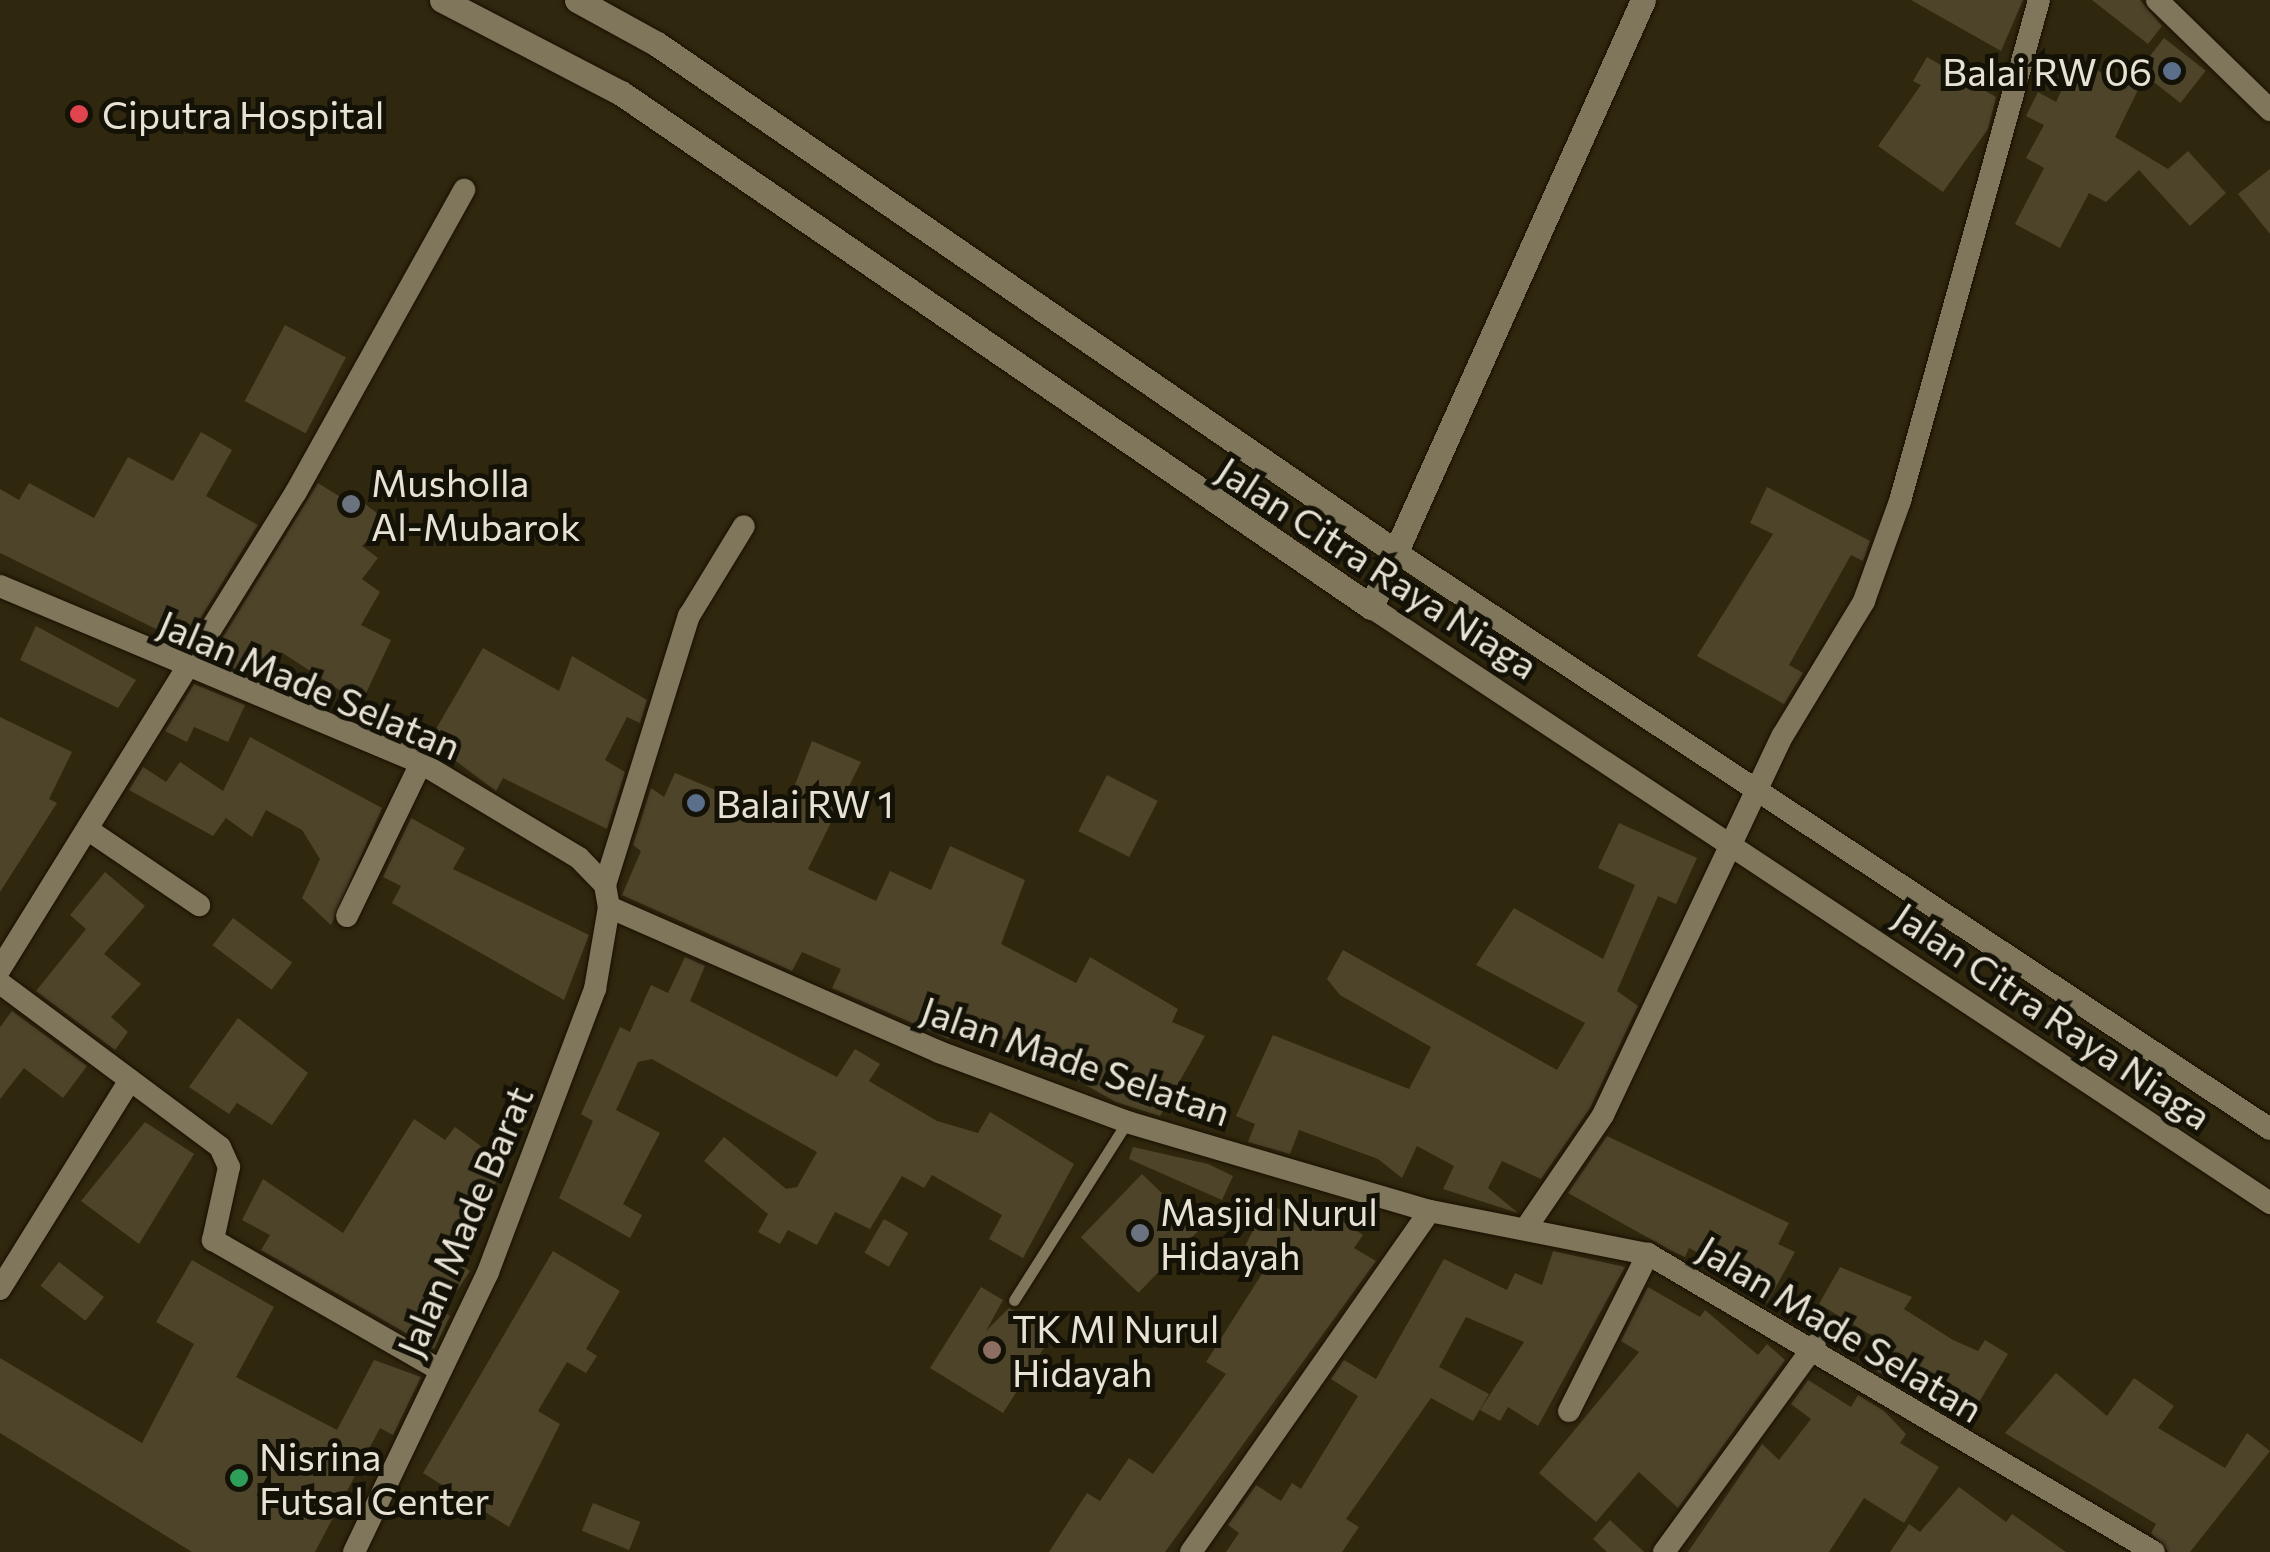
<!DOCTYPE html>
<style>
body{margin:0}
#map{position:relative;width:2270px;height:1552px;overflow:hidden;background:#30280e;font-family:Commissioner,sans-serif}
div>[style]{position:absolute}
.building>*{inset:0;background:#4d442a;transform-origin:0 0}
.roads{filter:drop-shadow(0 0 2px #181000) drop-shadow(0 0 2px #181000)}
.service>*{height:11px;margin:-5.5px;padding:0 5.5px;transform-origin:5.5px;border-radius:5.5px;background:#7f765b}
.minor>*{height:22px;margin:-11px;padding:0 11px;transform-origin:11px;border-radius:11px;background:#7f765b}
.tertiary>*{height:25px;margin:-12.5px;padding:0 12.5px;transform-origin:12.5px;border-radius:12.5px;background:#7f765b}
.dots>*{width:28px;height:28px;translate:-50% -50%;box-sizing:border-box;border:5px solid #141107;border-radius:50%}
span{translate:-50% -50%;white-space:nowrap;text-align:center;line-height:1.15;-webkit-text-stroke:10px #141107;paint-order:stroke}
.poi-label{font-size:38px;color:#e7e2d3}
.right{translate:-100% -50%;text-align:right}
.left{translate:0 -50%;text-align:left}
.street-label{font-size:38px;color:#e7e2d3}
</style>
<div id="map">
<div class="building">
<div style="clip-path:polygon(1911px 0,2023px 0,2001px 51px)"></div>
<div style="clip-path:polygon(2092px 0,2140px 0,2162px 26px,2148px 44px)"></div>
<div style="left:2164px;top:38px;width:53px;height:41px;rotate:38deg"></div>
<div style="clip-path:polygon(1927px 57px,1996px 97px,1988px 129px,1943px 192px,1878px 146px,1921px 85px,1913px 81px)"></div>
<div style="clip-path:polygon(2076px 60px,2138px 90px,2115px 137px,2168px 169px,2188px 151px,2226px 193px,2190px 226px,2139px 170px,2106px 202px,2089px 193px,2060px 248px,2015px 224px,2044px 168px,2026px 158px,2044px 125px,2026px 116px,2038px 92px,2056px 102px)"></div>
<div style="clip-path:polygon(2270px 169px,2270px 234px,2238px 194px)"></div>
<div style="left:285px;top:325px;width:69px;height:86px;rotate:28deg"></div>
<div style="clip-path:polygon(201px 432px,232px 450px,206px 496px,258px 525px,185px 643px,0 553px,0 489px,19px 500px,29px 483px,94px 518px,128px 457px,173px 481px)"></div>
<div style="clip-path:polygon(318px 483px,342px 498px,347px 490px,387px 521px,362px 546px,378px 558px,362px 579px,380px 592px,361px 625px,391px 640px,361px 704px,281px 652px,271px 669px,246px 654px,237px 670px,210px 658px)"></div>
<div style="clip-path:polygon(1767px 487px,1870px 541px,1863px 561px,1851px 555px,1789px 665px,1803px 673px,1784px 704px,1697px 656px,1773px 534px,1750px 523px)"></div>
<div style="clip-path:polygon(36px 626px,136px 680px,118px 708px,20px 660px)"></div>
<div style="clip-path:polygon(483px 648px,559px 691px,572px 656px,647px 700px,640px 723px,627px 717px,605px 760px,625px 772px,607px 829px,503px 778px,496px 791px,429px 741px)"></div>
<div style="clip-path:polygon(194px 684px,245px 705px,228px 742px,194px 727px,187px 742px,165px 731px)"></div>
<div style="clip-path:polygon(0 717px,72px 752px,49px 799px,57px 803px,0 892px)"></div>
<div style="clip-path:polygon(250px 737px,382px 808px,331px 925px,302px 898px,320px 859px,302px 830px,266px 810px,252px 837px,226px 818px,213px 836px,129px 790px,143px 767px,166px 782px,180px 762px,223px 791px)"></div>
<div style="clip-path:polygon(812px 741px,861px 762px,808px 869px,876px 901px,890px 871px,931px 890px,950px 846px,1025px 880px,1001px 944px,1076px 983px,1090px 957px,1178px 1009px,1172px 1022px,1205px 1036px,1160px 1116px,1116px 1102px,973px 1022px,966px 1037px,953px 1031px,949px 1039px,832px 988px,841px 969px,802px 952px,792px 971px,622px 895px,641px 851px,633px 845px,651px 788px,664px 797px,675px 773px,782px 818px)"></div>
<div style="left:1107px;top:775px;width:57px;height:63px;rotate:27deg"></div>
<div style="clip-path:polygon(411px 818px,465px 848px,453px 869px,589px 935px,564px 1000px,392px 903px,401px 886px,383px 877px)"></div>
<div style="clip-path:polygon(1619px 823px,1697px 858px,1676px 904px,1658px 896px,1617px 991px,1638px 1006px,1590px 1108px,1541px 1179px,1502px 1161px,1488px 1188px,1518px 1213px,1443px 1189px,1454px 1166px,1417px 1146px,1402px 1178px,1378px 1159px,1299px 1130px,1290px 1154px,1248px 1142px,1255px 1124px,1236px 1116px,1273px 1035px,1409px 1089px,1431px 1047px,1340px 995px,1327px 979px,1343px 950px,1557px 1070px,1585px 1023px,1476px 965px,1514px 908px,1603px 959px,1635px 885px,1598px 868px)"></div>
<div style="clip-path:polygon(105px 872px,145px 906px,104px 954px,141px 984px,111px 1017px,128px 1032px,115px 1050px,36px 991px,86px 929px,70px 915px)"></div>
<div style="left:233px;top:918px;width:74px;height:34px;rotate:37deg"></div>
<div style="clip-path:polygon(685px 957px,705px 966px,690px 1001px,837px 1077px,855px 1049px,880px 1064px,869px 1081px,937px 1121px,978px 1133px,990px 1112px,1074px 1164px,1023px 1258px,989px 1239px,1002px 1215px,932px 1175px,924px 1188px,902px 1176px,870px 1229px,835px 1212px,817px 1245px,788px 1230px,780px 1244px,758px 1232px,768px 1214px,704px 1161px,724px 1137px,786px 1189px,797px 1187px,817px 1152px,652px 1059px,638px 1062px,616px 1110px,660px 1133px,623px 1204px,642px 1215px,630px 1238px,559px 1198px,593px 1121px,581px 1114px,620px 1027px,630px 1032px,651px 985px,668px 993px)"></div>
<div style="clip-path:polygon(12px 1011px,87px 1066px,63px 1098px,24px 1068px,0 1099px,0 1027px)"></div>
<div style="clip-path:polygon(238px 1018px,308px 1073px,272px 1125px,237px 1103px,229px 1114px,189px 1087px)"></div>
<div style="clip-path:polygon(414px 1119px,445px 1140px,455px 1127px,508px 1166px,473px 1213px,483px 1219px,455px 1261px,470px 1271px,443px 1311px,450px 1316px,434px 1349px,261px 1250px,270px 1235px,242px 1220px,263px 1179px,343px 1233px)"></div>
<div style="clip-path:polygon(145px 1122px,194px 1154px,139px 1244px,81px 1201px)"></div>
<div style="clip-path:polygon(1607px 1136px,1789px 1223px,1778px 1244px,1795px 1252px,1767px 1303px,1733px 1286px,1739px 1273px,1689px 1248px,1685px 1257px,1670px 1250px,1568px 1193px)"></div>
<div style="clip-path:polygon(1133px 1147px,1208px 1164px,1233px 1176px,1222px 1200px,1129px 1159px)"></div>
<div style="left:1142px;top:1174px;width:80px;height:88px;rotate:44deg"></div>
<div style="clip-path:polygon(1267px 1203px,1317px 1228px,1328px 1212px,1363px 1235px,1354px 1248px,1376px 1261px,1165px 1552px,1049px 1552px,1087px 1493px,1100px 1501px,1129px 1458px,1153px 1474px,1226px 1374px,1206px 1362px,1265px 1269px,1240px 1256px)"></div>
<div style="left:884px;top:1219px;width:28px;height:39px;rotate:30deg"></div>
<div style="clip-path:polygon(553px 1251px,620px 1291px,586px 1349px,597px 1356px,586px 1373px,567px 1362px,538px 1411px,560px 1424px,509px 1527px,423px 1473px)"></div>
<div style="clip-path:polygon(1553px 1251px,1625px 1267px,1538px 1426px,1508px 1407px,1500px 1421px,1480px 1410px,1524px 1342px,1466px 1317px,1439px 1367px,1489px 1394px,1473px 1421px,1431px 1398px,1346px 1519px,1359px 1527px,1342px 1552px,1226px 1552px,1239px 1533px,1228px 1525px,1256px 1485px,1281px 1501px,1292px 1483px,1301px 1489px,1358px 1396px,1331px 1379px,1344px 1360px,1376px 1379px,1444px 1259px,1507px 1290px,1515px 1273px,1542px 1285px)"></div>
<div style="clip-path:polygon(192px 1260px,274px 1307px,236px 1377px,337px 1430px,374px 1360px,421px 1377px,393px 1435px,380px 1428px,315px 1552px,192px 1552px,0 1433px,0 1358px,142px 1443px,194px 1344px,156px 1322px)"></div>
<div style="left:59px;top:1262px;width:57px;height:30px;rotate:38deg"></div>
<div style="clip-path:polygon(1840px 1267px,1912px 1297px,1904px 1309px,1953px 1340px,1978px 1351px,1985px 1340px,2008px 1354px,1979px 1402px,1953px 1387px,1943px 1404px,1874px 1370px,1889px 1346px,1819px 1304px)"></div>
<div style="clip-path:polygon(981px 1287px,1003px 1300px,986px 1331px,1009px 1308px,1054px 1332px,1003px 1413px,930px 1368px)"></div>
<div style="clip-path:polygon(1648px 1287px,1700px 1317px,1705px 1310px,1758px 1355px,1767px 1344px,1785px 1360px,1678px 1508px,1639px 1472px,1596px 1522px,1539px 1473px,1639px 1352px,1621px 1341px)"></div>
<div style="clip-path:polygon(2056px 1373px,2107px 1416px,2134px 1378px,2174px 1406px,2158px 1428px,2225px 1468px,2247px 1433px,2270px 1451px,2190px 1552px,2169px 1552px,2151px 1533px,2156px 1524px,2005px 1433px)"></div>
<div style="clip-path:polygon(1808px 1380px,1851px 1407px,1858px 1395px,1884px 1411px,1906px 1434px,1900px 1443px,1939px 1467px,1904px 1523px,1864px 1498px,1829px 1552px,1688px 1552px,1762px 1444px,1779px 1460px,1811px 1419px,1791px 1404px)"></div>
<div style="clip-path:polygon(1959px 1487px,2006px 1522px,2012px 1514px,2066px 1552px,1890px 1552px,1909px 1524px,1920px 1532px)"></div>
<div style="left:593px;top:1503px;width:51px;height:30px;rotate:22deg"></div>
<div style="clip-path:polygon(1610px 1520px,1644px 1552px,1607px 1552px,1593px 1539px)"></div>
</div>
<div class="roads">
<div class="service">
<div style="left:1014px;top:1300px;width:211px;rotate:-57.6deg"></div>
</div>
<div class="minor">
<div style="left:2157px;top:0;width:158px;rotate:44.2deg"></div>
<div style="left:1396px;top:552px;width:1047px;rotate:33.43deg"></div>
<div style="left:0;top:586px;width:457px;rotate:22.8deg"></div>
<div style="left:421px;top:763px;width:184px;rotate:31deg"></div>
<div style="left:579px;top:858px;width:37px;rotate:46deg"></div>
<div style="left:605px;top:885px;width:22px;rotate:80deg"></div>
<div style="left:609px;top:907px;width:360px;rotate:23.7deg"></div>
<div style="left:939px;top:1052px;width:201px;rotate:20.4deg"></div>
<div style="left:1127px;top:1122px;width:316px;rotate:16.4deg"></div>
<div style="left:1430px;top:1211px;width:222px;rotate:11.2deg"></div>
<div style="left:1648px;top:1254px;width:587px;rotate:30.5deg"></div>
<div style="left:1371px;top:607px;width:1079px;rotate:33.54deg"></div>
<div style="left:90px;top:831px;width:132px;rotate:34.2deg"></div>
<div style="left:605px;top:885px;width:282px;rotate:-72.7deg"></div>
<div style="left:689px;top:616px;width:105px;rotate:-58.6deg"></div>
<div style="left:347px;top:916px;width:170px;rotate:-64.2deg"></div>
<div style="left:0;top:969px;width:561px;rotate:-58.18deg"></div>
<div style="left:296px;top:492px;width:346px;rotate:-60.9deg"></div>
<div style="left:0;top:983px;width:274px;rotate:36.7deg"></div>
<div style="left:220px;top:1147px;width:22px;rotate:66deg"></div>
<div style="left:229px;top:1167px;width:75px;rotate:102.4deg"></div>
<div style="left:213px;top:1240px;width:262px;rotate:29.8deg"></div>
<div style="left:1526px;top:1228px;width:137px;rotate:-55.7deg"></div>
<div style="left:1603px;top:1115px;width:420px;rotate:-64.7deg"></div>
<div style="left:1783px;top:735px;width:157px;rotate:-58.8deg"></div>
<div style="left:1864px;top:601px;width:106px;rotate:-70.2deg"></div>
<div style="left:1900px;top:501px;width:520px;rotate:-74.49deg"></div>
<div style="left:0;top:1289px;width:246px;rotate:-58.1deg"></div>
<div style="left:1569px;top:1411px;width:176px;rotate:-63.3deg"></div>
<div style="left:354px;top:1552px;width:310px;rotate:-64.4deg"></div>
<div style="left:488px;top:1272px;width:303px;rotate:-69.3deg"></div>
<div style="left:595px;top:989px;width:83px;rotate:-80.3deg"></div>
<div style="left:1191px;top:1552px;width:416px;rotate:-55deg"></div>
<div style="left:1664px;top:1552px;width:256px;rotate:-53.9deg"></div>
</div>
<div class="tertiary">
<div style="left:442px;top:0;width:202px;rotate:27.5deg"></div>
<div style="left:621px;top:93px;width:909px;rotate:34.42deg"></div>
<div style="left:1371px;top:607px;width:665px;rotate:-65.86deg"></div>
<div style="left:577px;top:0;width:91px;rotate:28.8deg"></div>
<div style="left:657px;top:44px;width:897px;rotate:34.51deg"></div>
</div>
</div>
<div class="dots">
<div style="left:2172px;top:71px;background:#5c6f8a"></div>
<div style="left:79px;top:114px;background:#e0444e"></div>
<div style="left:351px;top:504px;background:#6b7280"></div>
<div style="left:696px;top:803px;background:#5c6f8a"></div>
<div style="left:1140px;top:1233px;background:#6b7280"></div>
<div style="left:992px;top:1350px;background:#8d6e63"></div>
<div style="left:239px;top:1478px;background:#2e9e5b"></div>
</div>
<div class="poi-label">
<span class="right" style="left:2152px;top:71px">Balai RW 06</span>
<span class="left" style="left:102px;top:114px">Ciputra Hospital</span>
<span class="left" style="left:371px;top:504px">Musholla<br>Al-Mubarok</span>
<span class="left" style="left:716px;top:803px">Balai RW 1</span>
<span class="left" style="left:1160px;top:1233px">Masjid Nurul<br>Hidayah</span>
<span class="left" style="left:1012px;top:1350px">TK MI Nurul<br>Hidayah</span>
<span class="left" style="left:259px;top:1478px">Nisrina<br>Futsal Center</span>
</div>
<div class="street-label">
<span style="left:1378px;top:567px;rotate:33deg">Jalan Citra Raya Niaga</span>
<span style="left:310px;top:684px;rotate:23deg">Jalan Made Selatan</span>
<span style="left:2053px;top:1015px;rotate:34deg">Jalan Citra Raya Niaga</span>
<span style="left:1076px;top:1060px;rotate:19deg">Jalan Made Selatan</span>
<span style="left:464px;top:1221px;rotate:-67deg">Jalan Made Barat</span>
<span style="left:1841px;top:1328px;rotate:31deg">Jalan Made Selatan</span>
</div>
</div>
